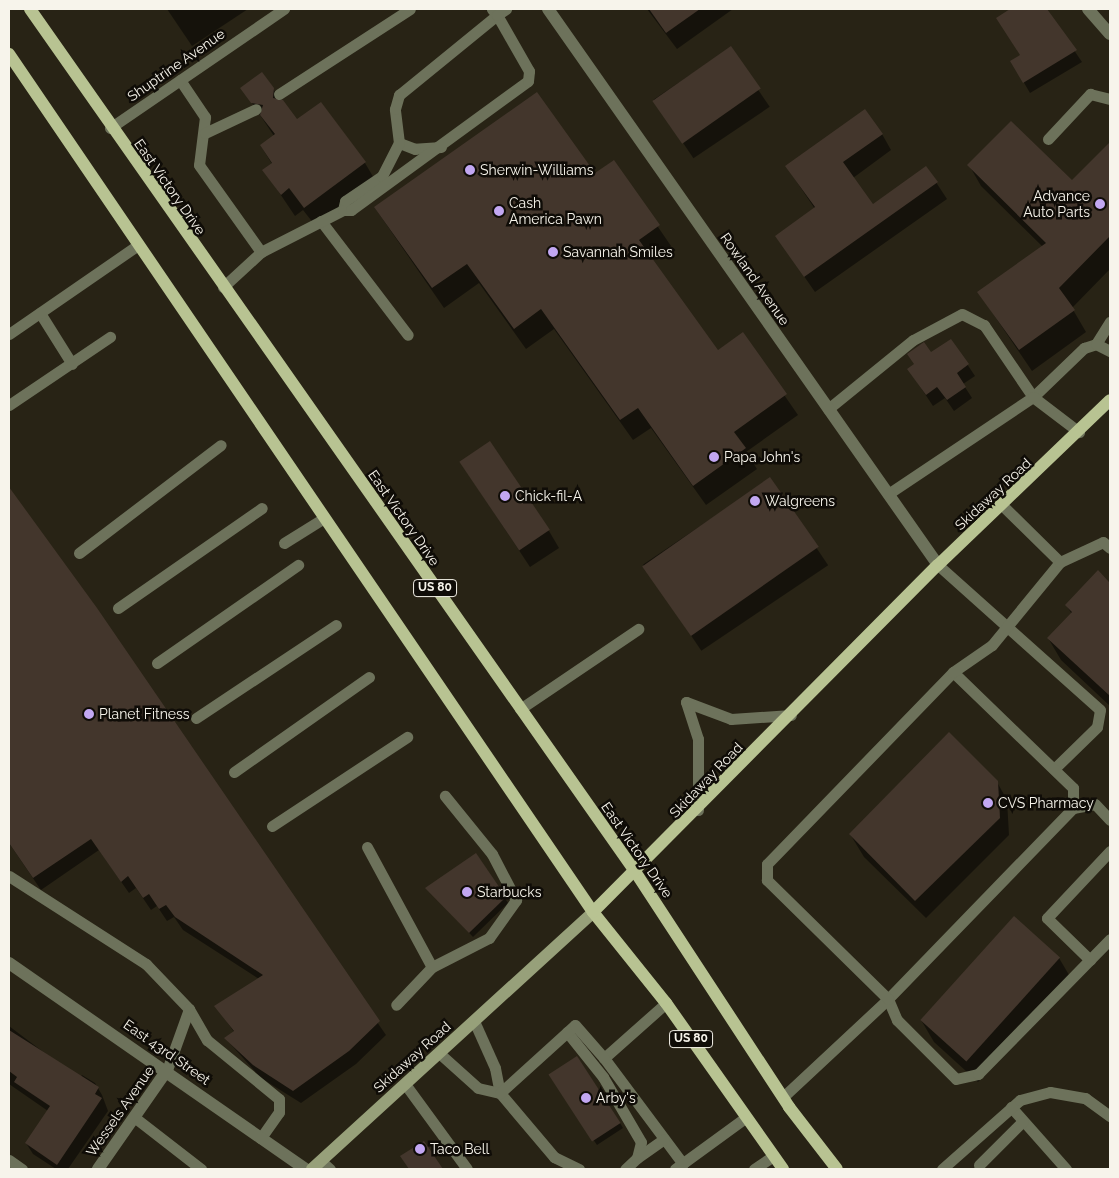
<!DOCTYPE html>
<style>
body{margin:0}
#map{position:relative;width:1119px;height:1178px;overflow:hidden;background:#282315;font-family:Raleway,sans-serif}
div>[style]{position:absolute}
.shadow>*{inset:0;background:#0007;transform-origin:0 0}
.building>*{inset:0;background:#43362c;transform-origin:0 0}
.lane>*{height:11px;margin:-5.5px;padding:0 5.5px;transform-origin:5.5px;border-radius:5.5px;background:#6d725b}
.street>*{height:12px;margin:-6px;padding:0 6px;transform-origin:6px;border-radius:6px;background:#6d725b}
.secondary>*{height:12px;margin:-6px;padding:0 6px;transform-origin:6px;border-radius:6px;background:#97a07a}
.primary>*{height:12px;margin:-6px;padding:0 6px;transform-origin:6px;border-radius:6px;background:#b8c392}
.dots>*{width:14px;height:14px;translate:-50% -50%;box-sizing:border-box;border:2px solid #0f0c07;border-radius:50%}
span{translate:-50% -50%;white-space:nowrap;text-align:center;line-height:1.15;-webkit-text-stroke:5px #0f0c07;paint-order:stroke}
.shield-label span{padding:1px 4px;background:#0f0c07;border:1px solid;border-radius:4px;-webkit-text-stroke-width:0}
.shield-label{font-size:12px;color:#f7f4eb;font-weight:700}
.street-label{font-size:14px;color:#f7f4eb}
.poi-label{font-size:14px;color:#f7f4eb}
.left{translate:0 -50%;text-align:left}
.right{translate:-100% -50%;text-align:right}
.frame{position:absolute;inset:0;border:10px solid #f7f4eb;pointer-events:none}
</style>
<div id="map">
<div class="shadow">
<div style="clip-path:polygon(167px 9px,248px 9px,192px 46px)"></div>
<div style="clip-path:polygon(647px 9px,733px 9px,677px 49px)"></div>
<div style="clip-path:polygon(1011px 9px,1046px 9px,1082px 62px,1030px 93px,1012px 62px,1021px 56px,998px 18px)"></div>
<div style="left:730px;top:48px;width:71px;height:92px;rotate:56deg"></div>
<div style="clip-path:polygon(242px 88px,273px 89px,297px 121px,365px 163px,378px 185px,318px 229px,303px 210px,295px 216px,264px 170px,272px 164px,261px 146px,274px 136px)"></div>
<div style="clip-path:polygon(882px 134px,891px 150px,853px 178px,873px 206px,926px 167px,947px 199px,815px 292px,776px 236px,815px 209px,786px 166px)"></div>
<div style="clip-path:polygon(1110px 144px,1110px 269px,1072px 308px,1086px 332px,1032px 371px,979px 293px,1043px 247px,981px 186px,969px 165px,1072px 182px)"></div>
<div style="clip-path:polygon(613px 161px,671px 246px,652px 260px,717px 351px,742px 334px,798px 415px,746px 452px,757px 469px,706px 505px,651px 428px,633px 440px,554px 329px,526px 349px,479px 283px,444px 308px,375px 208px,594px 175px)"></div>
<div style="clip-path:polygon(951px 340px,975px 376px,963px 384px,972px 398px,954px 411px,945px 398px,933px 406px,909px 370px)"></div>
<div style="clip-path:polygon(461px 463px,549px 531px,559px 548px,530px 567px)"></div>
<div style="left:770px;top:479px;width:104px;height:153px;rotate:56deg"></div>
<div style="clip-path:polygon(18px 503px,386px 1035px,356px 1064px,301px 1103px,261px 1078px,226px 1039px,234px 1032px,216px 1006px,259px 979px,183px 930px,174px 917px,167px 921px,157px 906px,151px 910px,136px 888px,129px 893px,99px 850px,41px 890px,9px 843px,9px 509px)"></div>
<div style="clip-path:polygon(1098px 572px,1110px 583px,1110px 706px,1061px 660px,1048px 638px,1072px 614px,1066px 605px)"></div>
<div style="clip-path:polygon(997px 782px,1007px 800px,1009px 835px,926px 918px,864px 857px,850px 834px)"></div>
<div style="clip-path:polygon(476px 854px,508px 903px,473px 937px,427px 888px)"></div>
<div style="clip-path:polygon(1059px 958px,1072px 980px,978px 1082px,934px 1042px,921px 1020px)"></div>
<div style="clip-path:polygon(9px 1026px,79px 1079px,82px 1075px,95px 1083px,102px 1095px,108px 1111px,68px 1169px,56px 1169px,33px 1154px,26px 1143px,48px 1111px,9px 1084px)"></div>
<div style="clip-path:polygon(553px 1080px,620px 1123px,623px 1128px,597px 1145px)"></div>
</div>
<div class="building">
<div style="clip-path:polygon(649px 9px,700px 9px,666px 33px)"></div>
<div style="clip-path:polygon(1010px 9px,1047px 9px,1077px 50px,1023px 83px,1010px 61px,1020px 55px,996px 18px)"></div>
<div style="left:731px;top:46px;width:52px;height:96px;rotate:55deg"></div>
<div style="clip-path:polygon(262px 72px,274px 88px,273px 98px,283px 100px,297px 119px,321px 102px,366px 162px,304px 208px,289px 188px,281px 195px,262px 170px,272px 163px,260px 145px,275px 134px,260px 115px,263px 105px,251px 103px,240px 88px)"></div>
<div style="clip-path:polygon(537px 92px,595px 173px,614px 160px,660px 225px,639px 240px,718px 350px,743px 332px,787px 394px,734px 432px,746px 448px,693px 486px,638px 408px,620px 420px,541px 309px,514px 329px,467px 264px,432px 288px,374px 207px)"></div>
<div style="clip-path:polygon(865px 109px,883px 134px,843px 162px,873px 204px,926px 166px,938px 182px,804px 277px,775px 236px,815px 207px,785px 166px)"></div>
<div style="clip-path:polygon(1011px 121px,1072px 180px,1110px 142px,1110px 236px,1059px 288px,1075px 310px,1019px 350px,977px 292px,1046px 243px,967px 165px)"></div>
<div style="clip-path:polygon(951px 339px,969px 364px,957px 373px,966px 387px,947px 400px,937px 387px,926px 395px,907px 369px,914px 364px,907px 354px,924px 342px,931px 352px)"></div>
<div style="left:490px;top:441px;width:107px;height:37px;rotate:56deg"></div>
<div style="left:770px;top:477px;width:85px;height:156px;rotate:55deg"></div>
<div style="clip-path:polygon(9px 487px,97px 608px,380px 1021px,349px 1051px,293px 1091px,253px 1065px,224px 1038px,234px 1031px,214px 1006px,263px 975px,175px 917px,166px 905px,159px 909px,149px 894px,143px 898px,128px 876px,121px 882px,91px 839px,33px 878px,9px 843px)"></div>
<div style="clip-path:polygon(1098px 570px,1110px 583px,1110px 696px,1047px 638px,1072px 612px,1065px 605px)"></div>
<div style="clip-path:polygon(949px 732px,998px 781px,1000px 818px,915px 901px,849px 834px)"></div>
<div style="clip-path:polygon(476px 853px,506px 897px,469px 933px,425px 888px)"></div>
<div style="left:1014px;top:916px;width:62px;height:140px;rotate:42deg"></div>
<div style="clip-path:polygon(9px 1030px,99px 1087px,95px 1094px,102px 1098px,57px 1165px,25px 1143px,50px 1106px,14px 1082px,17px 1077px,9px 1071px)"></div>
<div style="left:577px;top:1056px;width:80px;height:34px;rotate:57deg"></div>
<div style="clip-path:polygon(424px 1141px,443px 1169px,409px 1169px,400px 1156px)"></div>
</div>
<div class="lane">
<div style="left:180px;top:80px;width:45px;rotate:56deg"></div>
<div style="left:205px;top:117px;width:48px;rotate:97.1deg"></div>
<div style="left:199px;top:165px;width:107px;rotate:54.5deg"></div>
<div style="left:279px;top:94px;width:156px;rotate:-33deg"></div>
<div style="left:110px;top:128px;width:211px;rotate:-34.4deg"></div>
<div style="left:205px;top:133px;width:56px;rotate:-25.2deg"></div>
<div style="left:1048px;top:139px;width:62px;rotate:-47deg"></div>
<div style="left:1090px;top:94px;width:21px;rotate:14deg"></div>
<div style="left:441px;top:147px;width:26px;rotate:176deg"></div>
<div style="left:415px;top:149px;width:17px;rotate:-159deg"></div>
<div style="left:399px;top:143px;width:34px;rotate:-97deg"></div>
<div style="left:395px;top:109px;width:15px;rotate:-74deg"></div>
<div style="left:399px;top:95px;width:127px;rotate:-39.2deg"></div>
<div style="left:497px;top:15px;width:8px;rotate:-130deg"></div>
<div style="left:343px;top:210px;width:9px;rotate:-77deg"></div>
<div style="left:345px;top:201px;width:45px;rotate:-34deg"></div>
<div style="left:382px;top:176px;width:37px;rotate:-63deg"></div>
<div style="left:321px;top:221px;width:143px;rotate:52.7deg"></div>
<div style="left:223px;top:287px;width:52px;rotate:-42.6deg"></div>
<div style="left:261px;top:252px;width:92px;rotate:-27.1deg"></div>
<div style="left:343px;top:210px;width:8px"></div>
<div style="left:351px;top:210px;width:219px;rotate:-36.1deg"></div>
<div style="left:528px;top:81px;width:10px;rotate:-84deg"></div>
<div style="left:529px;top:71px;width:64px;rotate:-119.7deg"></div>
<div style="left:497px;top:15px;width:11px;rotate:-34deg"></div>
<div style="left:40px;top:313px;width:60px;rotate:57.9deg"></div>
<div style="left:9px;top:334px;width:157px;rotate:-34.6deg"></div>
<div style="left:1096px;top:344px;width:26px;rotate:-58deg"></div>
<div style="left:9px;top:405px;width:122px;rotate:-34deg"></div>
<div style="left:828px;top:409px;width:109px;rotate:-39.1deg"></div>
<div style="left:913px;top:340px;width:55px;rotate:-28deg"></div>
<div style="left:962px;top:314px;width:25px;rotate:27deg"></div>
<div style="left:984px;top:325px;width:87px;rotate:55.8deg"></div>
<div style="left:1033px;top:397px;width:71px;rotate:-43.9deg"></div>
<div style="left:1084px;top:348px;width:13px;rotate:-18deg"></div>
<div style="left:1096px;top:344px;width:16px;rotate:27deg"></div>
<div style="left:888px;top:494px;width:174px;rotate:-33.8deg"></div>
<div style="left:1033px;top:397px;width:58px;rotate:37.3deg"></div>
<div style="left:1003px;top:506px;width:80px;rotate:44.5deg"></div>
<div style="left:284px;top:543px;width:47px;rotate:-32deg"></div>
<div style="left:79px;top:553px;width:178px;rotate:-37.3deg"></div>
<div style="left:938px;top:565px;width:217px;rotate:41.8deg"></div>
<div style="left:1100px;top:710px;width:17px;rotate:100deg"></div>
<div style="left:1097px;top:727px;width:60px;rotate:135.7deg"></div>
<div style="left:118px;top:608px;width:175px;rotate:-34.8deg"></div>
<div style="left:157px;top:663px;width:172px;rotate:-34.8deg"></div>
<div style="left:953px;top:672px;width:167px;rotate:44deg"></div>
<div style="left:1073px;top:788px;width:20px;rotate:90deg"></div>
<div style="left:1073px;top:808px;width:266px;rotate:134.1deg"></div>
<div style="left:888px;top:999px;width:23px;rotate:67deg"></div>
<div style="left:897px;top:1020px;width:83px;rotate:45deg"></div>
<div style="left:956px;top:1079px;width:23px;rotate:-13deg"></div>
<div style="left:978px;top:1074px;width:189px;rotate:-45.6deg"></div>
<div style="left:520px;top:709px;width:143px;rotate:-34.1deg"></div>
<div style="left:196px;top:718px;width:168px;rotate:-33.6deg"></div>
<div style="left:234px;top:772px;width:165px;rotate:-35.1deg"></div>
<div style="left:1073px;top:808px;width:22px;rotate:-10deg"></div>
<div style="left:1095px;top:804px;width:22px;rotate:47deg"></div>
<div style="left:698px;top:810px;width:71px;rotate:-90deg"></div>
<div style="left:698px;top:739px;width:39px;rotate:-108deg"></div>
<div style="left:686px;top:702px;width:48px;rotate:20.7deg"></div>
<div style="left:731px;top:719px;width:60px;rotate:-3.8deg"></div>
<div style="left:272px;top:826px;width:162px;rotate:-33.4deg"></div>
<div style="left:367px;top:847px;width:136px;rotate:61.6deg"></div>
<div style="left:432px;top:967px;width:52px;rotate:133.5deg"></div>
<div style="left:9px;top:876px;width:163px;rotate:32.7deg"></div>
<div style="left:146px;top:964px;width:62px;rotate:46.3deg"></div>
<div style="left:189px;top:1009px;width:36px;rotate:60deg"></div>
<div style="left:207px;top:1040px;width:93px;rotate:39.3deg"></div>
<div style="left:279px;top:1099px;width:13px;rotate:90deg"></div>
<div style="left:279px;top:1112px;width:32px;rotate:125deg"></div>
<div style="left:1090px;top:960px;width:60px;rotate:-135.7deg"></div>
<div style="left:1047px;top:918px;width:92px;rotate:-46.8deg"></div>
<div style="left:432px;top:967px;width:64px;rotate:-27deg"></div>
<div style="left:489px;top:938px;width:47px;rotate:-54.6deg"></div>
<div style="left:516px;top:900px;width:52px;rotate:-117.6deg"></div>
<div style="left:492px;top:854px;width:75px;rotate:-129deg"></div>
<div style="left:666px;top:1003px;width:83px;rotate:138.4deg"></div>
<div style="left:604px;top:1058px;width:132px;rotate:53.3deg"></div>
<div style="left:474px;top:1021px;width:51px;rotate:65.9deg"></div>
<div style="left:495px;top:1068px;width:25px;rotate:79deg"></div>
<div style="left:500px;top:1093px;width:84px;rotate:49.8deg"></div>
<div style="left:554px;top:1157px;width:28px;rotate:26deg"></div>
<div style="left:567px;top:1032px;width:58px;rotate:51.3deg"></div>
<div style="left:603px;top:1077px;width:75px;rotate:59.7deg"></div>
<div style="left:641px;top:1142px;width:16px;rotate:104deg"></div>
<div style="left:637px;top:1158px;width:16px;rotate:137deg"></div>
<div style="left:439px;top:1053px;width:52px;rotate:41.9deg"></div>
<div style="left:478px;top:1088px;width:23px;rotate:13deg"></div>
<div style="left:167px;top:1070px;width:65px;rotate:-70.2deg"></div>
<div style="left:405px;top:1084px;width:105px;rotate:53.9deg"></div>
<div style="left:500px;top:1093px;width:101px;rotate:-42.2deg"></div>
<div style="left:575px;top:1025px;width:44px;rotate:48.7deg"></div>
<div style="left:783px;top:1097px;width:144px;rotate:-43deg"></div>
<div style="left:888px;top:999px;width:170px;rotate:-135.5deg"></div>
<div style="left:767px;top:880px;width:16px;rotate:-90deg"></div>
<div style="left:767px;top:864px;width:267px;rotate:-45.9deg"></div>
<div style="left:953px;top:672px;width:47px;rotate:-34.7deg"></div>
<div style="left:992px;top:645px;width:107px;rotate:-50.7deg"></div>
<div style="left:1060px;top:562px;width:47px;rotate:-24.9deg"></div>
<div style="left:1103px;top:542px;width:9px;rotate:41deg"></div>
<div style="left:1011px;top:1107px;width:83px;rotate:48.4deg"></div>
<div style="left:134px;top:1117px;width:85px;rotate:37.8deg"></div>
<div style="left:637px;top:1158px;width:33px;rotate:-35deg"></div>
<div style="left:9px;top:1160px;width:16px;rotate:35deg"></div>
<div style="left:321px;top:1161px;width:12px;rotate:42deg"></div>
<div style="left:979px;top:1165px;width:62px;rotate:-45deg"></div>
<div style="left:675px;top:1169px;width:87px;rotate:-36.1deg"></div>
<div style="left:754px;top:1169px;width:23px;rotate:-34deg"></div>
<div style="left:942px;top:1169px;width:104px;rotate:-41.5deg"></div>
<div style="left:1020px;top:1100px;width:31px;rotate:-15deg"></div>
<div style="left:1050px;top:1092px;width:36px;rotate:10deg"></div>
<div style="left:1085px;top:1098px;width:31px;rotate:36deg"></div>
</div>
<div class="street">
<div style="left:548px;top:9px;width:679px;rotate:54.95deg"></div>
<div style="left:1088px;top:9px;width:33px;rotate:49deg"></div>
<div style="left:9px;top:963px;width:361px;rotate:34.8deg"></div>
<div style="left:98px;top:1169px;width:121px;rotate:-55.1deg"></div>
</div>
<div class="secondary">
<div style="left:312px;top:1169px;width:381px;rotate:-42.4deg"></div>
</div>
<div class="primary">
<div style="left:30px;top:9px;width:1055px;rotate:54.95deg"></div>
<div style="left:636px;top:873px;width:280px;rotate:56.8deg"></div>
<div style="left:789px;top:1107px;width:78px;rotate:52.3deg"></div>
<div style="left:9px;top:54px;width:1038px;rotate:55.76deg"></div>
<div style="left:593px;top:912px;width:117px;rotate:51.3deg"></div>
<div style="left:666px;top:1003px;width:203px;rotate:54.8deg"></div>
<div style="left:593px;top:912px;width:489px;rotate:-45.2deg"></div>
<div style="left:938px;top:565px;width:238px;rotate:-43.8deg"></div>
</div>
<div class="dots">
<div style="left:470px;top:170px;background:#c2a7f2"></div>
<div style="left:1100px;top:204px;background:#c2a7f2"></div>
<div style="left:499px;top:211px;background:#c2a7f2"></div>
<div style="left:553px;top:252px;background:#c2a7f2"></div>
<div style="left:714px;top:457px;background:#c2a7f2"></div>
<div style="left:505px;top:496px;background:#c2a7f2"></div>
<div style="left:755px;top:501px;background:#c2a7f2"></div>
<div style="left:89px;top:714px;background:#c2a7f2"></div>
<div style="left:988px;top:803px;background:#c2a7f2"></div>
<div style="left:467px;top:892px;background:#c2a7f2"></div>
<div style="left:586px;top:1098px;background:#c2a7f2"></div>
<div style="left:420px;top:1149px;background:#c2a7f2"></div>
</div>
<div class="shield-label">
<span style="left:435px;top:588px">US 80</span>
<span style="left:691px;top:1039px">US 80</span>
</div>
<div class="street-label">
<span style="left:176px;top:65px;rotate:-35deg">Shuptrine Avenue</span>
<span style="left:170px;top:187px;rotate:55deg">East Victory Drive</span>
<span style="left:755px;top:279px;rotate:55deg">Rowland Avenue</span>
<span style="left:993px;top:494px;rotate:-43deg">Skidaway Road</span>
<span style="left:404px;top:518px;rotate:55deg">East Victory Drive</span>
<span style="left:706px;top:780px;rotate:-46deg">Skidaway Road</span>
<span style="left:637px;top:850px;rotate:55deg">East Victory Drive</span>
<span style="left:167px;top:1052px;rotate:35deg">East 43rd Street</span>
<span style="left:412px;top:1057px;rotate:-42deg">Skidaway Road</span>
<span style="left:120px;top:1111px;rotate:-55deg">Wessels Avenue</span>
</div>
<div class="poi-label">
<span class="left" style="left:480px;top:170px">Sherwin-Williams</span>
<span class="right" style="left:1090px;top:204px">Advance<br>Auto Parts</span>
<span class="left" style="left:509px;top:211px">Cash<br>America Pawn</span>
<span class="left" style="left:563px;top:252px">Savannah Smiles</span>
<span class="left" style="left:724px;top:457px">Papa John's</span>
<span class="left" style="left:515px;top:496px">Chick-fil-A</span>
<span class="left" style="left:765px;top:501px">Walgreens</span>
<span class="left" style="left:99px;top:714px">Planet Fitness</span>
<span class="left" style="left:998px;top:803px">CVS Pharmacy</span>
<span class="left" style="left:477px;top:892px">Starbucks</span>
<span class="left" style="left:596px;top:1098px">Arby's</span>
<span class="left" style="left:430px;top:1149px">Taco Bell</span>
</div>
<div class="frame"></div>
</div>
